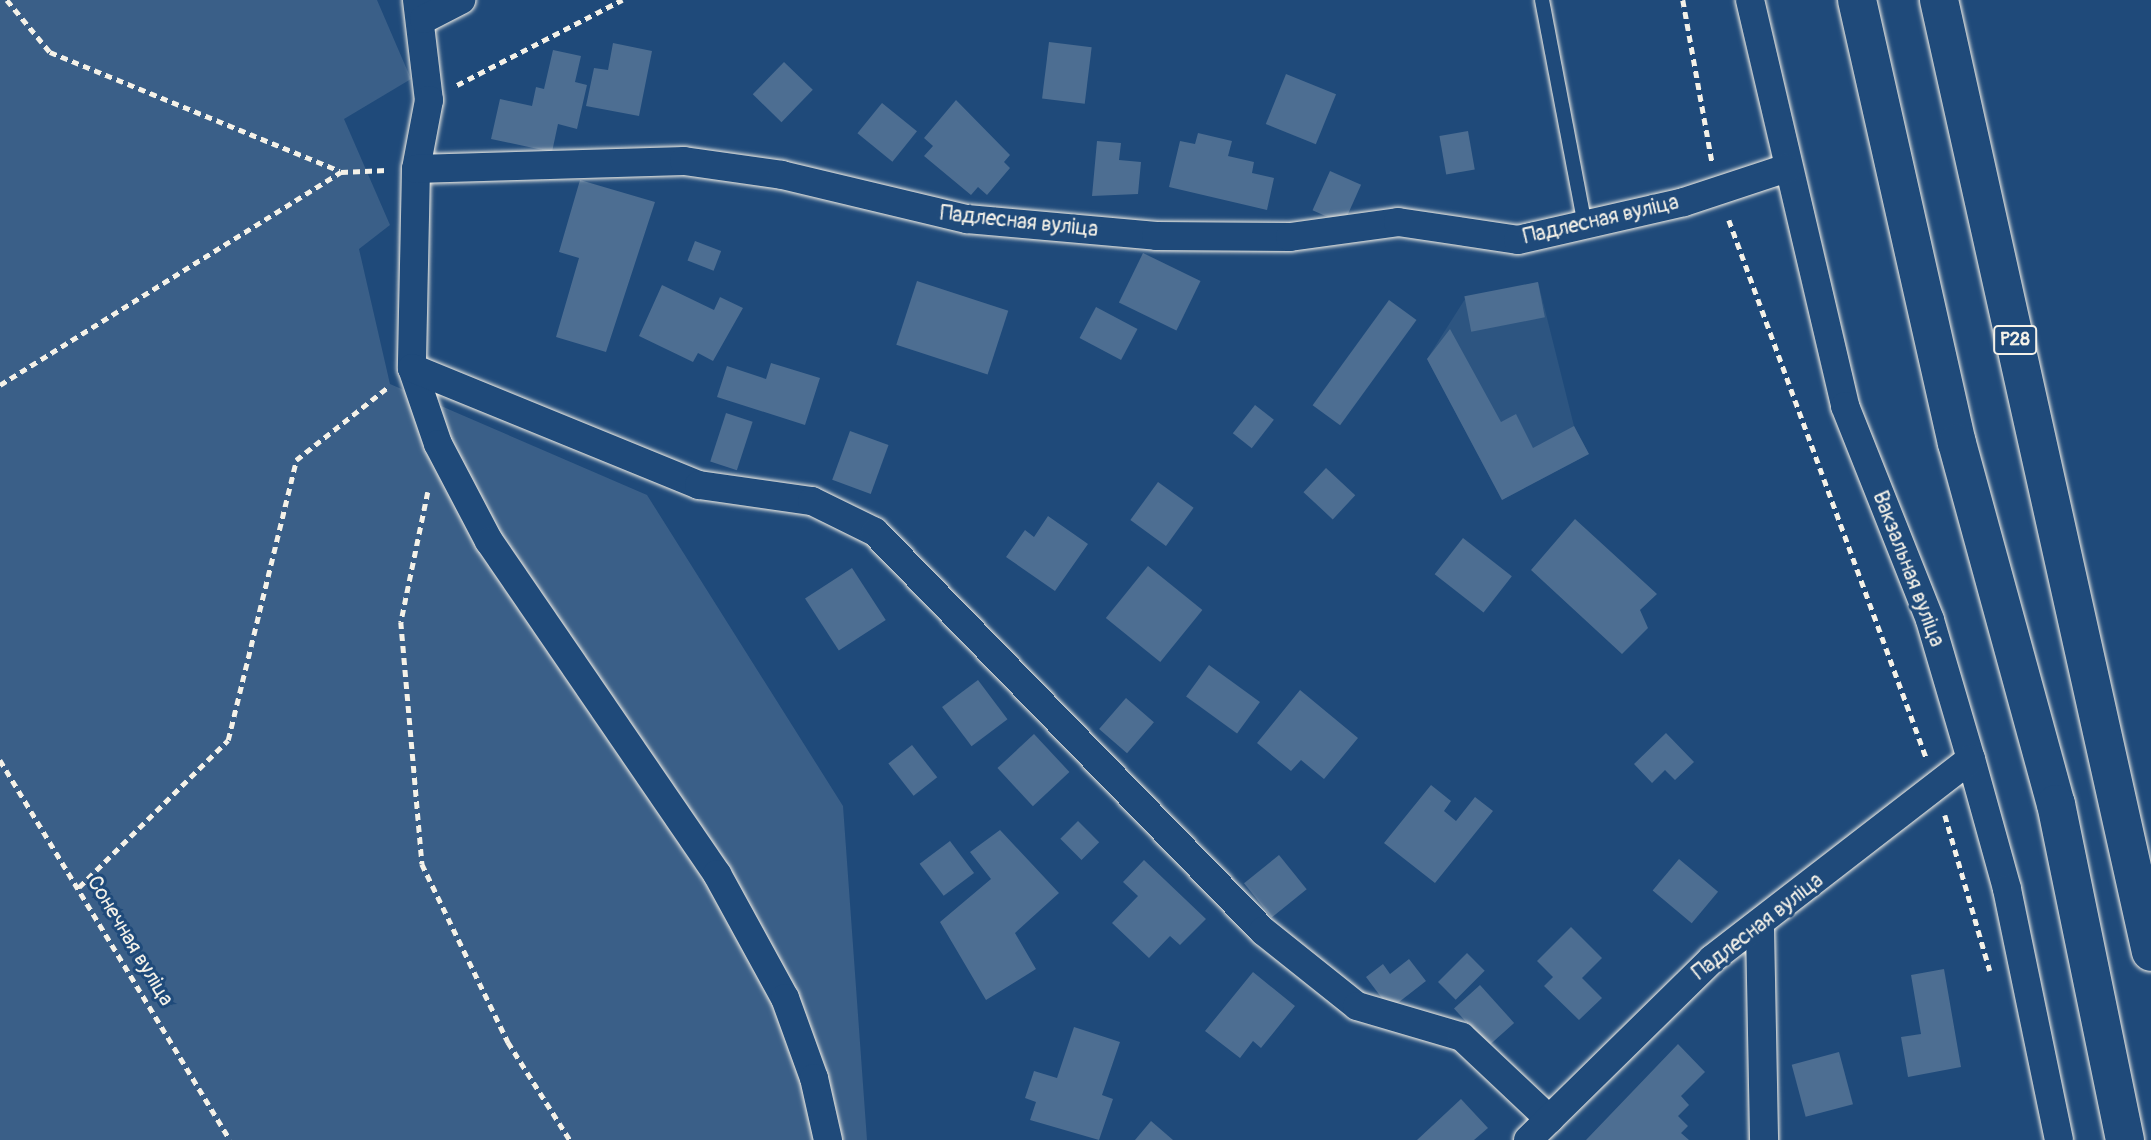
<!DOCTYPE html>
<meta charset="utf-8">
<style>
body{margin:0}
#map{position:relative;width:2151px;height:1140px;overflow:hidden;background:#1f4a7a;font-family:Pangolin,sans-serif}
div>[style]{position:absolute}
.built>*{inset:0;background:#2d5581}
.green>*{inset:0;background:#3a5f88}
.building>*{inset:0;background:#4d6e92;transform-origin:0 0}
.path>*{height:4.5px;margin-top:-2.25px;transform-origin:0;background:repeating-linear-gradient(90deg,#f4f1e8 0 7px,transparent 0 12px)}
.roads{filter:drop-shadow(0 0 2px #f4f1e8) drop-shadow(0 0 2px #f4f1e8)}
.service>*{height:14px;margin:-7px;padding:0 7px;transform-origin:7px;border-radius:7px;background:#1f4a7a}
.minor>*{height:28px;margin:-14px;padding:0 14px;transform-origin:14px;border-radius:14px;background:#1f4a7a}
.trunk>*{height:38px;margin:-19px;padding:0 19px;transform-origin:19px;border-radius:19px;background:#1f4a7a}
span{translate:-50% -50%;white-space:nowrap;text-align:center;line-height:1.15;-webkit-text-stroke:6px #1f4a7a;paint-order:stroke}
.shield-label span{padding:2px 5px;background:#1f4a7a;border:2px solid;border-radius:5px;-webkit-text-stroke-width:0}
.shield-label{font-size:19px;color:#f4f1e8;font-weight:700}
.street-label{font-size:21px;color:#f4f1e8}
</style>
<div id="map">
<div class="built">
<div style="clip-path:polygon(1538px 282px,1574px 426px,1589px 454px,1502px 500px,1427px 359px,1465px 299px)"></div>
</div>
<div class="green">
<div style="clip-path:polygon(0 0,377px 0,411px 79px,344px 119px,390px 225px,359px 249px,390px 384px,647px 495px,843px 806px,867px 1140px,0 1140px)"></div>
</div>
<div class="building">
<div style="left:1049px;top:42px;width:43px;height:57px;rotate:7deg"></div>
<div style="clip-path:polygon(613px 43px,652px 51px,639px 116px,586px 106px,594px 68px,608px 70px)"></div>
<div style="clip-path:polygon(553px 50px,581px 56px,575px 82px,587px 85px,577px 129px,558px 124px,552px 152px,491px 139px,500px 99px,532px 106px,536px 87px,544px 89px)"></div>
<div style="left:784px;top:62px;width:40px;height:45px;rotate:44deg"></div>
<div style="left:1286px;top:74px;width:54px;height:54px;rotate:22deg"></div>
<div style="clip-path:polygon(956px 100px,1010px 155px,1004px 162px,1010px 168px,987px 195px,978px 187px,971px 195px,924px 156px,933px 146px,924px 138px)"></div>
<div style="left:882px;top:103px;width:45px;height:39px;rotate:39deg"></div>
<div style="left:1468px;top:131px;width:39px;height:29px;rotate:80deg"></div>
<div style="clip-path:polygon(1198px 133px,1232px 141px,1228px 156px,1254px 162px,1252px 173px,1274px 178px,1267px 210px,1169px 187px,1180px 141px,1195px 144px)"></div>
<div style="clip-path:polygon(1097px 141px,1121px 143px,1119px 160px,1141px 162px,1138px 194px,1092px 196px)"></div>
<div style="left:1330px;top:171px;width:34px;height:43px;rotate:24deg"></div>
<div style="clip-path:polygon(580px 180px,655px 202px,606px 352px,556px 337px,579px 258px,559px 252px)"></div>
<div style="left:695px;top:241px;width:28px;height:21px;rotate:21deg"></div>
<div style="left:1143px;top:253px;width:64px;height:55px;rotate:26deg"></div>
<div style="left:917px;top:281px;width:96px;height:67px;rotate:18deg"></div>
<div style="left:1538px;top:282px;width:36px;height:75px;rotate:79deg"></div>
<div style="clip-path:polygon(662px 285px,714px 310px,720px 297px,743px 308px,713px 361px,698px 353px,693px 362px,639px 336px)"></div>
<div style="left:1389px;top:300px;width:34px;height:130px;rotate:36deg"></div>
<div style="left:1096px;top:307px;width:47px;height:35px;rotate:28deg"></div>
<div style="clip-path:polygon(1450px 329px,1501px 422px,1516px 414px,1533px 448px,1574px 426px,1589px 454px,1502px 500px,1427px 359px)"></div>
<div style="clip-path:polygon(771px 363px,820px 378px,805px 425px,717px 397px,727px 366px,766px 379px)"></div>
<div style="left:1255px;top:405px;width:24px;height:36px;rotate:38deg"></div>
<div style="left:726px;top:413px;width:28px;height:51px;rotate:18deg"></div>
<div style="left:850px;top:431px;width:41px;height:52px;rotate:20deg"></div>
<div style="left:1326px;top:468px;width:40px;height:33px;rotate:43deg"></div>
<div style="left:1158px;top:482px;width:44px;height:47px;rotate:36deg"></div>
<div style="clip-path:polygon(1048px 516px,1088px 544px,1055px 591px,1006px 557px,1025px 530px,1034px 537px)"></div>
<div style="clip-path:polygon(1575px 519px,1657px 594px,1640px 610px,1648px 628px,1622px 654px,1531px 570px)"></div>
<div style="left:1463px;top:538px;width:62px;height:46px;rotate:38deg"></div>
<div style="left:1148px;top:566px;width:70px;height:67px;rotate:39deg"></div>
<div style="left:852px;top:568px;width:62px;height:56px;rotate:57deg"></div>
<div style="left:1209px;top:665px;width:63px;height:39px;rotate:36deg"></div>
<div style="left:978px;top:680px;width:49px;height:45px;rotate:53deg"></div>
<div style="clip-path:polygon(1300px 690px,1358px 738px,1324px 779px,1301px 760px,1291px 771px,1257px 743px)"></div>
<div style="left:1126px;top:698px;width:37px;height:41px;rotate:41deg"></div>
<div style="clip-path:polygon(1666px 733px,1694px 762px,1675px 780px,1665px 770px,1652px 783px,1634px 764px)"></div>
<div style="left:1034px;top:734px;width:52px;height:50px;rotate:47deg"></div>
<div style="left:912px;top:745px;width:41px;height:30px;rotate:52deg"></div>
<div style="clip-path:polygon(1431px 785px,1451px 801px,1444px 811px,1456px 821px,1475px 797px,1493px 811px,1435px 883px,1384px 843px)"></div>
<div style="left:1078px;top:821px;width:30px;height:25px;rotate:45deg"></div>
<div style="clip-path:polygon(1000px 830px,1059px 893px,1015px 933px,1036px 969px,986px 1000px,940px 922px,991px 879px,970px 852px)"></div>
<div style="left:950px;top:841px;width:40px;height:38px;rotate:53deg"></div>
<div style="left:1279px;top:855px;width:44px;height:45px;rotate:51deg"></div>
<div style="left:1679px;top:859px;width:51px;height:41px;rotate:40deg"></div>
<div style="clip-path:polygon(1144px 860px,1206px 919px,1180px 945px,1170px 936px,1149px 958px,1112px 923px,1138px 896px,1123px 882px)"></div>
<div style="clip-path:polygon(1571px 927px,1602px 958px,1582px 978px,1602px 998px,1579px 1020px,1544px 986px,1553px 977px,1537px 961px)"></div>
<div style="left:1467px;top:953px;width:25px;height:41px;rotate:45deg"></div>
<div style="clip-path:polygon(1409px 959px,1426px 981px,1390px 1009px,1366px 977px,1383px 964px,1390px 974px)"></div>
<div style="clip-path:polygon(1944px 969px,1961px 1067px,1908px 1077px,1901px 1037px,1921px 1034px,1911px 975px)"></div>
<div style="clip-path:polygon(1253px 972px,1295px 1006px,1261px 1048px,1253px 1041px,1240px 1058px,1205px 1031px)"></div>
<div style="left:1480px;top:985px;width:51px;height:35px;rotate:48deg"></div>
<div style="clip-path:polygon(1074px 1027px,1120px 1042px,1102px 1095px,1113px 1099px,1099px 1140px,1030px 1120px,1036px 1102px,1025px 1098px,1034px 1071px,1057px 1078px)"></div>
<div style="clip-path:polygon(1678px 1044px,1705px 1072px,1681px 1096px,1689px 1105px,1678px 1116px,1688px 1126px,1681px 1133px,1689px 1140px,1586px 1140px)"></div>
<div style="left:1839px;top:1052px;width:54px;height:49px;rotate:75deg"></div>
<div style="clip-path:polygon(1461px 1099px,1488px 1128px,1474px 1140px,1417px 1140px)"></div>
<div style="clip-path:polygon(1151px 1121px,1173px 1140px,1135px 1140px)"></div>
</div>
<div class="path">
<div style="left:7px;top:0;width:67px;rotate:50.4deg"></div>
<div style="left:50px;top:52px;width:313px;rotate:22.3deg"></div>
<div style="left:1683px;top:0;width:164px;rotate:79.8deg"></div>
<div style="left:457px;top:85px;width:186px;rotate:-27.3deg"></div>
<div style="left:1729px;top:220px;width:572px;rotate:69.85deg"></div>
<div style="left:0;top:385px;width:402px;rotate:-32deg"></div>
<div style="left:341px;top:172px;width:46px;rotate:-2.5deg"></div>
<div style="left:428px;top:492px;width:133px;rotate:101.7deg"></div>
<div style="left:401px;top:622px;width:243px;rotate:85deg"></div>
<div style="left:422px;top:864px;width:198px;rotate:64.2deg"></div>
<div style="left:508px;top:1042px;width:116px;rotate:57.7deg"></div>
<div style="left:0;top:760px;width:444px;rotate:58.8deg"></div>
<div style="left:1945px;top:815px;width:162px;rotate:73.9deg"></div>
<div style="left:79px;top:887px;width:209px;rotate:-44.6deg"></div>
<div style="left:228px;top:740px;width:288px;rotate:-76.3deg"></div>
<div style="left:296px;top:460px;width:116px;rotate:-38.4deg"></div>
</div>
<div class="roads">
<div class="service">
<div style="left:1542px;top:0;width:229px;rotate:79.2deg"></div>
</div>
<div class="minor">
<div style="left:417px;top:0;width:101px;rotate:83.2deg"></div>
<div style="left:429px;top:100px;width:70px;rotate:100.7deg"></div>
<div style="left:416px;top:169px;width:199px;rotate:91.2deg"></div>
<div style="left:412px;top:368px;width:80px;rotate:71.1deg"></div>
<div style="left:438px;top:444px;width:110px;rotate:62.3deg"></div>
<div style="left:489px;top:541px;width:404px;rotate:55.6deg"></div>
<div style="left:717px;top:874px;width:141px;rotate:61.3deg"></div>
<div style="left:785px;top:998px;width:85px;rotate:70.1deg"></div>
<div style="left:814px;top:1078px;width:64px;rotate:77.3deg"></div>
<div style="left:1750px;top:0;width:417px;rotate:76.8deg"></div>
<div style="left:1845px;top:406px;width:230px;rotate:68.3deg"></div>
<div style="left:1930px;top:620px;width:145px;rotate:73.6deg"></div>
<div style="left:1971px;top:759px;width:135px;rotate:74.5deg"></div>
<div style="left:2007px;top:889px;width:256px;rotate:78.3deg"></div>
<div style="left:424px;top:19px;width:42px;rotate:-27.2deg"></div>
<div style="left:416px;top:169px;width:268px;rotate:-1.7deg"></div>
<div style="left:684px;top:161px;width:99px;rotate:8.1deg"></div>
<div style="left:782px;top:175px;width:190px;rotate:13.4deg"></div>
<div style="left:967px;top:219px;width:190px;rotate:5.1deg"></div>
<div style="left:1156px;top:236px;width:134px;rotate:0.4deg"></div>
<div style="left:1290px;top:237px;width:109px;rotate:-7.9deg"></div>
<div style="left:1398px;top:222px;width:121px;rotate:8.5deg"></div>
<div style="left:1518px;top:240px;width:170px;rotate:-12.9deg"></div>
<div style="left:1684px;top:202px;width:108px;rotate:-18.3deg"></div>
<div style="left:412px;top:368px;width:310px;rotate:22.2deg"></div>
<div style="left:699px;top:485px;width:114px;rotate:8.1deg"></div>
<div style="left:812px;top:501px;width:70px;rotate:26.2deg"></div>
<div style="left:875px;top:532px;width:557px;rotate:45.8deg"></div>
<div style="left:1263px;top:931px;width:120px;rotate:38.6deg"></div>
<div style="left:1357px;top:1006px;width:109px;rotate:16.4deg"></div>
<div style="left:1462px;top:1037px;width:120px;rotate:43.3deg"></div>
<div style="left:1760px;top:928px;width:212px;rotate:88.9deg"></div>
<div style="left:1528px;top:1140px;width:258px;rotate:-44.5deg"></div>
<div style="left:1712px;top:959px;width:327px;rotate:-37.7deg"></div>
</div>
<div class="trunk">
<div style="left:1857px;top:0;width:454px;rotate:77.3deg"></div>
<div style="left:1957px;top:443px;width:374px;rotate:74.7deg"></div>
<div style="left:2056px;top:804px;width:343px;rotate:78.4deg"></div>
<div style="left:1939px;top:0;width:975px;rotate:77.45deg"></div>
</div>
</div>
<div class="shield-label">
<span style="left:2015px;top:340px">Р28</span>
</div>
<div class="street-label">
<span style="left:1601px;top:220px;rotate:-13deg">Падлесная вуліца</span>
<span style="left:1019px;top:222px;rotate:6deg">Падлесная вуліца</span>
<span style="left:1908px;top:569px;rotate:69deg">Вакзальная вуліца</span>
<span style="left:1758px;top:927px;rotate:-38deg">Падлесная вуліца</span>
<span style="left:130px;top:941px;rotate:59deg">Сонечная вуліца</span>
</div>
</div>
